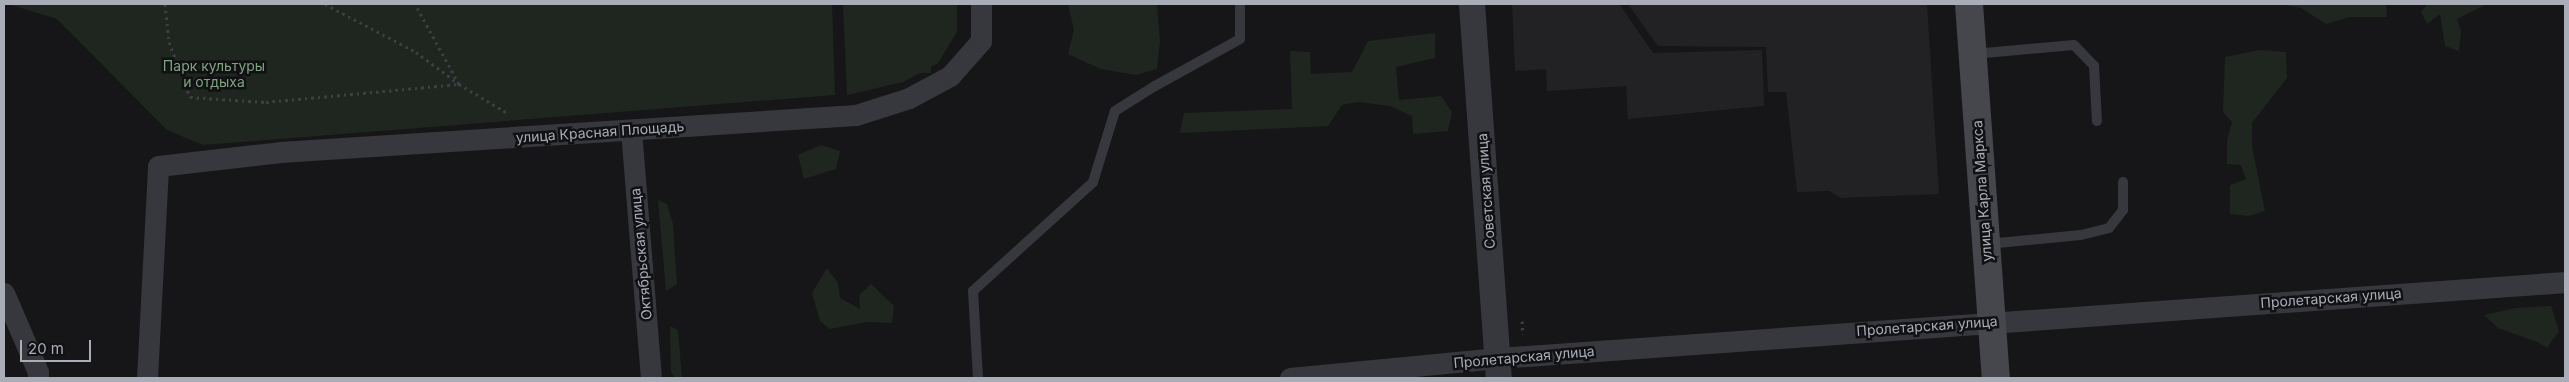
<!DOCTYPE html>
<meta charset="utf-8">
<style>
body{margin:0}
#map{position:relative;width:2569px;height:382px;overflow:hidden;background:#161618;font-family:Inter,sans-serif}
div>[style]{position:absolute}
.built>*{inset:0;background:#222225}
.green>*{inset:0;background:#1e261f}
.path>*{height:3px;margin-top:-1.5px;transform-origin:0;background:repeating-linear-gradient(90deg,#3d3f44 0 2.5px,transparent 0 6.5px)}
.service>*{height:10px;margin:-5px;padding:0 5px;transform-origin:5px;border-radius:5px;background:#37383d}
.minor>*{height:21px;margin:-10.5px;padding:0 10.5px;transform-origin:10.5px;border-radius:10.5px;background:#37383d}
.tertiary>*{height:26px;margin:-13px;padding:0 13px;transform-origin:13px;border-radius:13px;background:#37383d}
.secondary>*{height:28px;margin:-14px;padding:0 14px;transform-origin:14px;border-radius:14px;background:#45474d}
span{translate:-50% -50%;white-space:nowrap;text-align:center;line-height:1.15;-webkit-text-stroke:5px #111113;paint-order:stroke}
.park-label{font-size:14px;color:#7fa381}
.street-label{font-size:14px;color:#a8adb8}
.frame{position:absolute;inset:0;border:5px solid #a8adb8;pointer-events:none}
.scale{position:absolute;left:20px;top:340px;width:71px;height:22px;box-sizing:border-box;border:2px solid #a8adb8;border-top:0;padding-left:6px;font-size:15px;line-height:18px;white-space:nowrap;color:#a8adb8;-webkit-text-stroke:4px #111113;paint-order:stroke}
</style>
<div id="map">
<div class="built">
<div style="clip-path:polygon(1512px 4px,1619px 4px,1653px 53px,1762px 50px,1764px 106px,1628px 119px,1626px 86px,1547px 91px,1546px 69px,1515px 71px)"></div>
<div style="clip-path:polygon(1628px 4px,1927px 4px,1939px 194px,1841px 198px,1829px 191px,1797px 192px,1786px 92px,1768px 92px,1766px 47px,1658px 46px)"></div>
</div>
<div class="green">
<div style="clip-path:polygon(8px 4px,832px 4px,835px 95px,203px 145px,167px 130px,57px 19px)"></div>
<div style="clip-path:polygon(843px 4px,957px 4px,957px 32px,938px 63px,931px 67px,931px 73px,920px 73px,903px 82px,847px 95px)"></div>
<div style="clip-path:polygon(1068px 4px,1157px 4px,1160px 41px,1157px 69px,1136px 75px,1101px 69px,1068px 54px,1074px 30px)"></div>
<div style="clip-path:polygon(2280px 4px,2386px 4px,2387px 17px,2350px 17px,2326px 24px,2301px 8px)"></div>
<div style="clip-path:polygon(2427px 4px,2487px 4px,2457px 19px,2461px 31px,2459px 51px,2445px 46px,2440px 14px,2427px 24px,2421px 12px)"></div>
<div style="clip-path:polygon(1435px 33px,1435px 58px,1396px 67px,1399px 100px,1441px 96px,1452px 112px,1448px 131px,1413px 134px,1412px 116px,1390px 106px,1358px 102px,1342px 105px,1328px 126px,1180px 133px,1184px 113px,1292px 109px,1290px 51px,1310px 52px,1311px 74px,1352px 72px,1368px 41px)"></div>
<div style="clip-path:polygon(2259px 50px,2286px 52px,2287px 78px,2252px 123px,2252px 146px,2265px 211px,2249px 216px,2230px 214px,2230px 185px,2246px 179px,2241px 165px,2227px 164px,2227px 141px,2232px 122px,2223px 112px,2225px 57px)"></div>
<div style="clip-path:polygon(821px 145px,840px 151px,836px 169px,804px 179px,798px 155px)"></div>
<div style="clip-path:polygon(658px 200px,667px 204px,673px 224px,677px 284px,666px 291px)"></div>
<div style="clip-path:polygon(827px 268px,838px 283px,840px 298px,860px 309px,859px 295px,871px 284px,894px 306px,892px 323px,867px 322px,830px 329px,820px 321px,812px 293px)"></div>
<div style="clip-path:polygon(2551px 306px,2559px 331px,2547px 348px,2537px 342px,2498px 328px,2484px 315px,2516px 308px)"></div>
<div style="clip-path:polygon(670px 326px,678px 330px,682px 378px,675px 378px,671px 372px)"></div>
</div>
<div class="path">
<div style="left:165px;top:4px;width:38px;rotate:84deg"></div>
<div style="left:169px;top:42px;width:59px;rotate:69.1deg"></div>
<div style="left:190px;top:97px;width:76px;rotate:3.8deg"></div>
<div style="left:266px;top:102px;width:194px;rotate:-5.3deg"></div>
<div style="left:459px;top:84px;width:91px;rotate:-118.8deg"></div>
<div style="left:325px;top:4px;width:103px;rotate:27.8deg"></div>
<div style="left:416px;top:52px;width:54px;rotate:36.7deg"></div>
<div style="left:459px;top:84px;width:58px;rotate:31deg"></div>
<div style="left:1522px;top:321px;width:13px;rotate:86deg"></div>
</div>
<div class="service">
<div style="left:1973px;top:54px;width:101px;rotate:-5.1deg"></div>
<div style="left:2074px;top:45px;width:29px;rotate:46deg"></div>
<div style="left:2094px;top:66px;width:55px;rotate:86.9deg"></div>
<div style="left:1987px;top:244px;width:94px;rotate:-5.5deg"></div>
<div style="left:2081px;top:235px;width:29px;rotate:-14deg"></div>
<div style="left:2109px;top:228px;width:23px;rotate:-52deg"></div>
<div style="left:2123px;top:210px;width:28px;rotate:-90deg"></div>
<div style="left:978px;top:378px;width:87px;rotate:-93.3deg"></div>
<div style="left:973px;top:291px;width:162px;rotate:-42.2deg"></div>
<div style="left:1093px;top:182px;width:74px;rotate:-72.8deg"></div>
<div style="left:1115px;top:111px;width:47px;rotate:-32deg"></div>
<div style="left:1155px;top:86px;width:97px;rotate:-28.9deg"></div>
<div style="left:1240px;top:39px;width:35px;rotate:-90deg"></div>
</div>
<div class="minor">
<div style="left:631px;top:130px;width:249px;rotate:85.4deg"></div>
<div style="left:4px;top:293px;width:86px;rotate:66.7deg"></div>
<div style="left:38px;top:372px;width:6px;rotate:90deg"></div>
<div style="left:147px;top:378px;width:212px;rotate:-87deg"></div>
<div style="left:158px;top:166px;width:123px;rotate:-6.5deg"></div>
<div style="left:280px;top:152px;width:577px;rotate:-3.68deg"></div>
<div style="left:856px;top:115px;width:56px;rotate:-17.8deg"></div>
<div style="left:909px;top:98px;width:47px;rotate:-28.2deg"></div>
<div style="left:950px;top:76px;width:47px;rotate:-48.5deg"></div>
<div style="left:981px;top:41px;width:37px;rotate:-90deg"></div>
<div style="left:1290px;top:378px;width:209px;rotate:-5.5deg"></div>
<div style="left:1498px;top:358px;width:1070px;rotate:-4.07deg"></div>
</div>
<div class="tertiary">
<div style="left:1472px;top:4px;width:375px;rotate:85.9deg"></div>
</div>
<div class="secondary">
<div style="left:1969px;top:4px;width:375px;rotate:85.9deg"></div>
</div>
<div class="park-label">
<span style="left:214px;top:74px">Парк культуры<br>и отдыха</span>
</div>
<div class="street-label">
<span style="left:600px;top:132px;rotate:-4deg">улица Красная Площадь</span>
<span style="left:1486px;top:191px;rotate:-94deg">Советская улица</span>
<span style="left:1982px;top:191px;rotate:-94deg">улица Карла Маркса</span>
<span style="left:641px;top:254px;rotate:-95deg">Октябрьская улица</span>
<span style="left:2331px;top:298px;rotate:-4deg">Пролетарская улица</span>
<span style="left:1927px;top:326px;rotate:-4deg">Пролетарская улица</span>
<span style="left:1524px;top:357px;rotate:-5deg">Пролетарская улица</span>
</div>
<div class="frame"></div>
<div class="scale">20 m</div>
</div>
